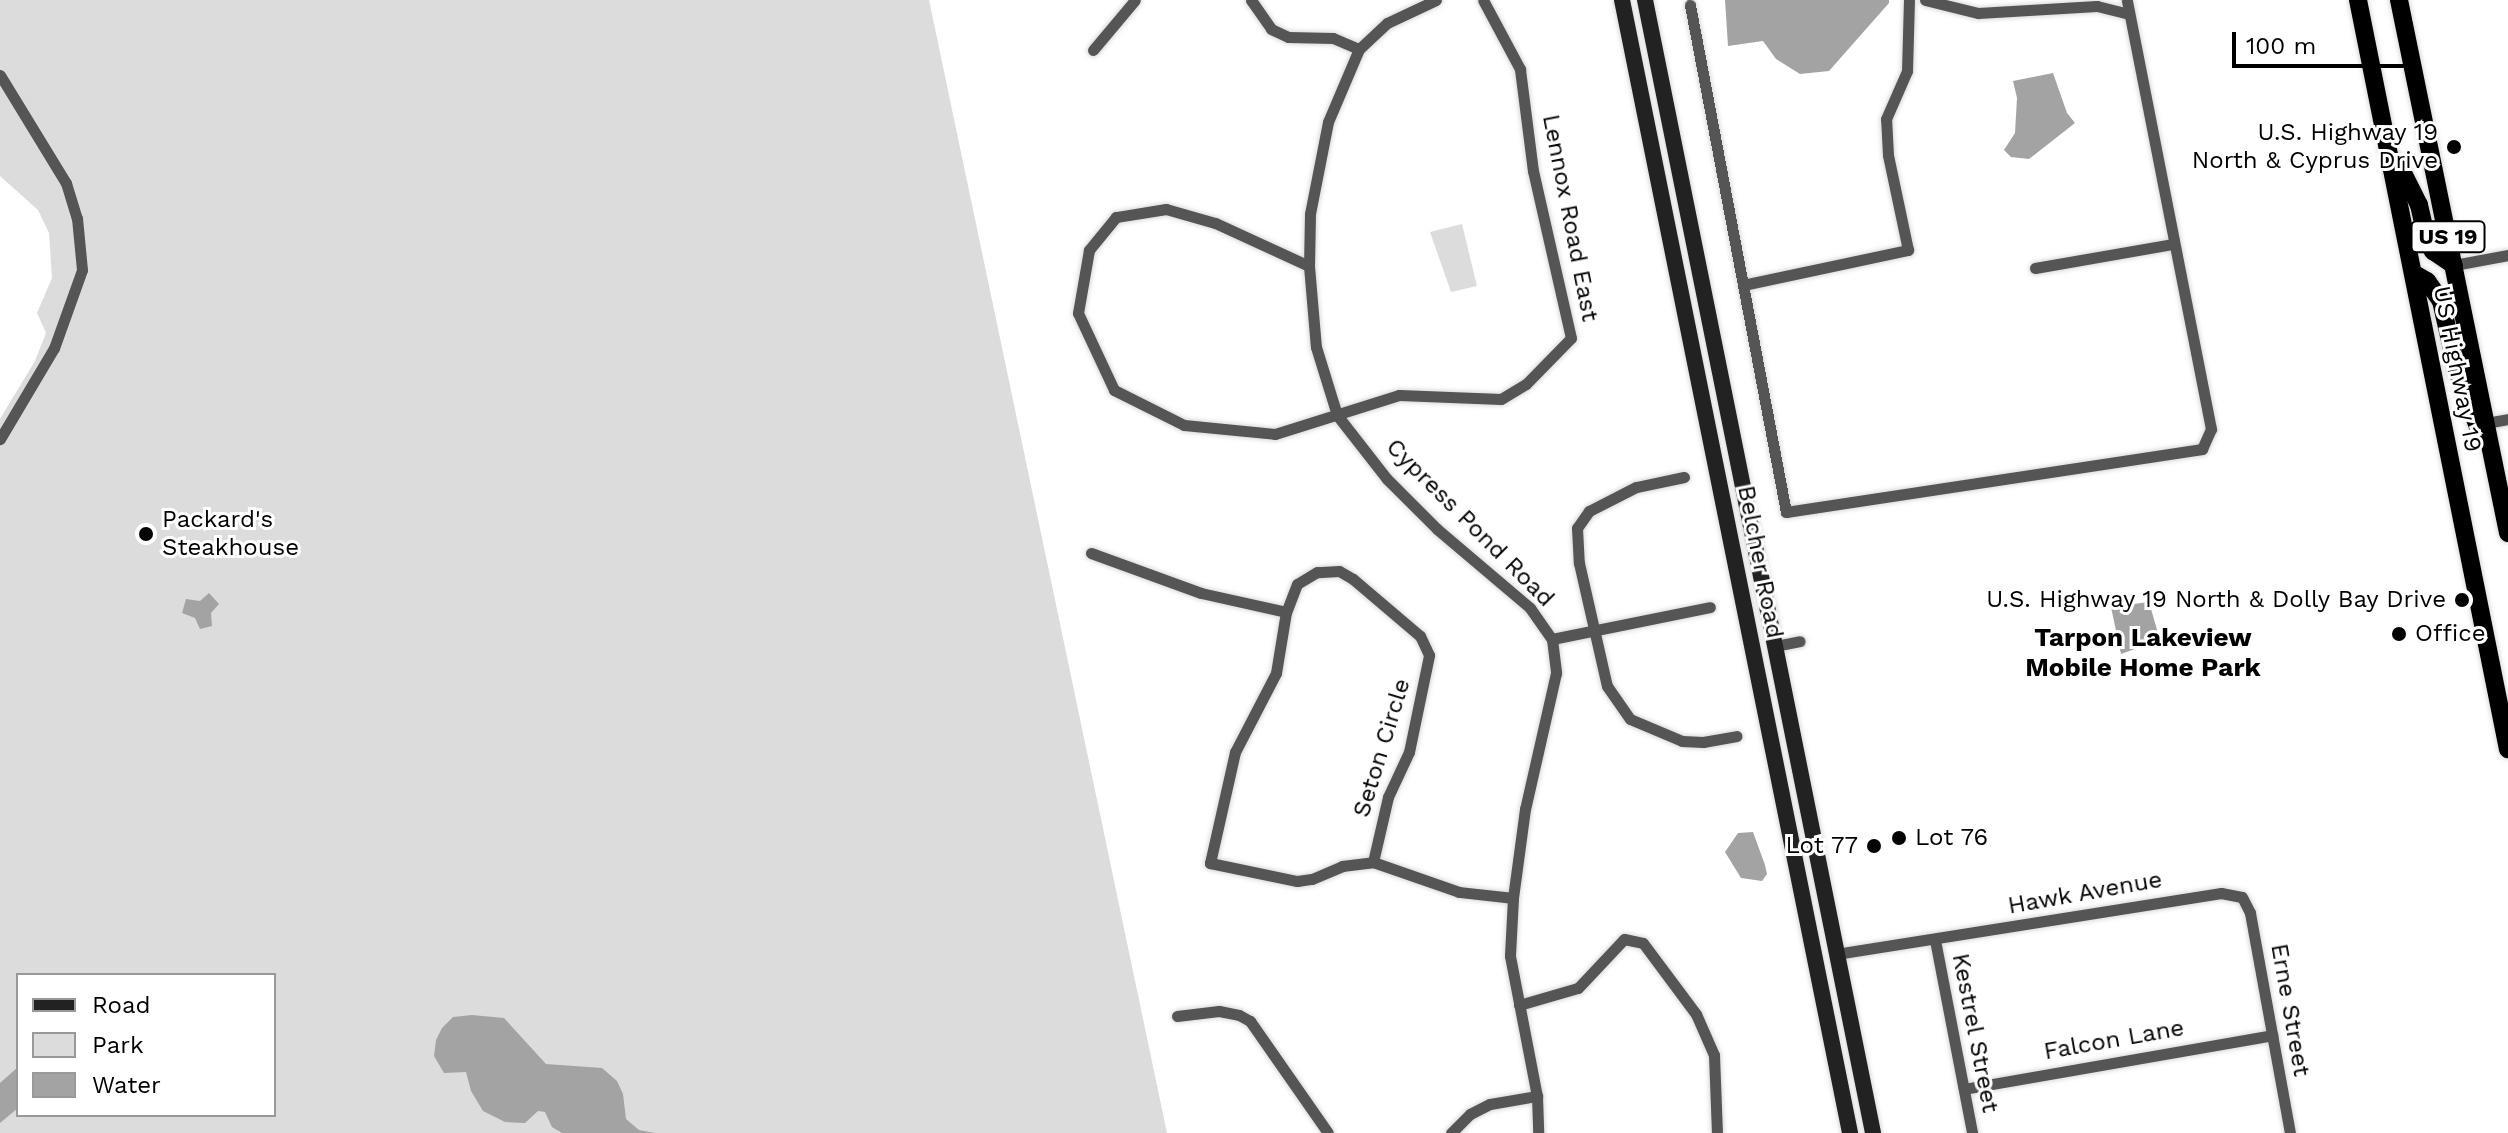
<!DOCTYPE html>
<style>
body{margin:0}
#map{position:relative;width:2508px;height:1133px;overflow:hidden;background:#fff;font-family:"Work Sans",sans-serif}
div>[style]{position:absolute}
.green>*{inset:0;background:#dcdcdc}
.water>*{inset:0;background:#a3a3a3}
.roads{filter:drop-shadow(0 0 2px #dbdbdb) drop-shadow(0 0 2px #dbdbdb)}
.minor>*{height:11px;margin:-5.5px;padding:0 5.5px;transform-origin:5.5px;border-radius:5.5px;background:#555}
.secondary>*{height:16px;margin:-8px;padding:0 8px;transform-origin:8px;border-radius:8px;background:#222}
.trunk>*{height:18px;margin:-9px;padding:0 9px;transform-origin:9px;border-radius:9px;background:#000}
.dots>*{width:22px;height:22px;translate:-50% -50%;box-sizing:border-box;border:4px solid #fff;border-radius:50%}
span{translate:-50% -50%;white-space:nowrap;text-align:center;line-height:1.15;-webkit-text-stroke:6px #fff;paint-order:stroke}
.shield-label span{padding:2px 6px;background:#fff;border:2px solid;border-radius:6px;-webkit-text-stroke-width:0}
.shield-label{font-size:22px;color:#000;font-weight:700}
.poi-label{font-size:24px;color:#000}
.right{translate:-100% -50%;text-align:right}
.left{translate:0 -50%;text-align:left}
.street-label{font-size:24px;color:#000}
.neighbourhood-label{font-size:26px;color:#000;font-weight:700}
.legend{position:absolute;left:16px;top:973px;width:260px;height:144px;box-sizing:border-box;background:#fff;border:2px solid #999;margin:0;padding:10px 14px;list-style:none;font-size:24px;color:#000}
.legend li{display:flex;align-items:center;gap:16px;height:40px}
.legend b{width:40px;border:2px solid #999}
.scale{position:absolute;left:2232px;top:32px;width:176px;height:36px;box-sizing:border-box;border:4px solid #000;border-top:0;padding-left:10px;font-size:24px;line-height:28px;white-space:nowrap;color:#000;-webkit-text-stroke:6px #fff;paint-order:stroke}
</style>
<div id="map">
<div class="green">
<div style="clip-path:polygon(evenodd,0 0,929px 0,1167px 1133px,0 1133px,0 419px,35px 361px,46px 333px,37px 313px,52px 278px,49px 233px,38px 210px,0 176px,0 0,18px 975px,274px 975px,274px 1115px,18px 1115px,18px 975px)"></div>
<div style="clip-path:polygon(1462px 224px,1477px 286px,1451px 292px,1430px 232px)"></div>
</div>
<div class="water">
<div style="clip-path:polygon(1725px 0,1889px 0,1889px 3px,1829px 71px,1800px 74px,1776px 59px,1763px 41px,1728px 46px)"></div>
<div style="clip-path:polygon(2053px 73px,2067px 113px,2075px 123px,2029px 159px,2011px 157px,2004px 150px,2015px 133px,2017px 98px,2013px 81px)"></div>
<div style="clip-path:polygon(209px 593px,219px 604px,211px 613px,212px 626px,200px 629px,195px 618px,182px 613px,186px 599px,200px 601px)"></div>
<div style="clip-path:polygon(2149px 602px,2160px 640px,2121px 654px,2111px 607px)"></div>
<div style="clip-path:polygon(1753px 832px,1765px 865px,1767px 874px,1762px 881px,1741px 878px,1725px 852px,1738px 833px)"></div>
<div style="clip-path:polygon(472px 1015px,504px 1018px,546px 1064px,602px 1068px,617px 1081px,623px 1094px,626px 1119px,639px 1130px,655px 1133px,562px 1133px,552px 1127px,545px 1112px,538px 1111px,525px 1123px,505px 1122px,483px 1111px,471px 1091px,466px 1072px,444px 1073px,434px 1056px,436px 1040px,442px 1028px,453px 1017px)"></div>
<div style="clip-path:polygon(18px 1067px,18px 1108px,0 1123px,0 1083px)"></div>
</div>
<div class="roads">
<div class="minor">
<div style="left:1251px;top:0;width:35px;rotate:55deg"></div>
<div style="left:1271px;top:29px;width:19px;rotate:25deg"></div>
<div style="left:1288px;top:37px;width:45px;rotate:1.3deg"></div>
<div style="left:1333px;top:38px;width:28px;rotate:23deg"></div>
<div style="left:1436px;top:0;width:54px;rotate:154.9deg"></div>
<div style="left:1387px;top:23px;width:38px;rotate:137deg"></div>
<div style="left:1359px;top:49px;width:79px;rotate:113deg"></div>
<div style="left:1328px;top:122px;width:94px;rotate:101.1deg"></div>
<div style="left:1310px;top:214px;width:52px;rotate:91.1deg"></div>
<div style="left:1309px;top:266px;width:81px;rotate:85.1deg"></div>
<div style="left:1316px;top:347px;width:71px;rotate:72.8deg"></div>
<div style="left:1337px;top:415px;width:81px;rotate:52deg"></div>
<div style="left:1387px;top:479px;width:71px;rotate:45deg"></div>
<div style="left:1437px;top:529px;width:122px;rotate:40.3deg"></div>
<div style="left:1530px;top:608px;width:38px;rotate:55deg"></div>
<div style="left:1552px;top:639px;width:34px;rotate:83deg"></div>
<div style="left:1556px;top:673px;width:139px;rotate:102.8deg"></div>
<div style="left:1525px;top:809px;width:90px;rotate:97.7deg"></div>
<div style="left:1513px;top:898px;width:58px;rotate:93deg"></div>
<div style="left:1510px;top:956px;width:143px;rotate:79.1deg"></div>
<div style="left:1537px;top:1096px;width:37px;rotate:88deg"></div>
<div style="left:1925px;top:0;width:55px;rotate:13.8deg"></div>
<div style="left:1978px;top:13px;width:119px;rotate:-3.4deg"></div>
<div style="left:2097px;top:6px;width:32px;rotate:14deg"></div>
<div style="left:1690px;top:5px;width:516px;rotate:79.28deg"></div>
<div style="left:1786px;top:512px;width:421px;rotate:-8.6deg"></div>
<div style="left:2202px;top:449px;width:22px;rotate:-66deg"></div>
<div style="left:2211px;top:429px;width:437px;rotate:-101.1deg"></div>
<div style="left:1093px;top:50px;width:65px;rotate:-50deg"></div>
<div style="left:0;top:75px;width:127px;rotate:58.6deg"></div>
<div style="left:66px;top:183px;width:37px;rotate:73deg"></div>
<div style="left:77px;top:218px;width:52px;rotate:84.5deg"></div>
<div style="left:82px;top:270px;width:83px;rotate:109.7deg"></div>
<div style="left:54px;top:348px;width:106px;rotate:120.7deg"></div>
<div style="left:2454px;top:265px;width:55px;rotate:-10.5deg"></div>
<div style="left:1309px;top:266px;width:103px;rotate:-155.4deg"></div>
<div style="left:1215px;top:223px;width:51px;rotate:-164.1deg"></div>
<div style="left:1166px;top:209px;width:51px;rotate:170.9deg"></div>
<div style="left:1116px;top:217px;width:43px;rotate:129.3deg"></div>
<div style="left:1089px;top:250px;width:64px;rotate:99.9deg"></div>
<div style="left:1078px;top:313px;width:85px;rotate:64.9deg"></div>
<div style="left:1114px;top:390px;width:78px;rotate:26.6deg"></div>
<div style="left:1184px;top:425px;width:91px;rotate:5.6deg"></div>
<div style="left:1275px;top:434px;width:130px;rotate:-17.5deg"></div>
<div style="left:1399px;top:395px;width:102px;rotate:2.2deg"></div>
<div style="left:1501px;top:399px;width:29px;rotate:-31deg"></div>
<div style="left:1526px;top:384px;width:64px;rotate:-45.6deg"></div>
<div style="left:1571px;top:338px;width:171px;rotate:-102.8deg"></div>
<div style="left:1533px;top:171px;width:103px;rotate:-97.3deg"></div>
<div style="left:1520px;top:69px;width:78px;rotate:-118.2deg"></div>
<div style="left:2035px;top:268px;width:139px;rotate:-9.9deg"></div>
<div style="left:1743px;top:285px;width:169px;rotate:-12deg"></div>
<div style="left:1908px;top:250px;width:97px;rotate:-101.9deg"></div>
<div style="left:1888px;top:155px;width:36px;rotate:-93deg"></div>
<div style="left:1886px;top:119px;width:52px;rotate:-66.4deg"></div>
<div style="left:1907px;top:71px;width:71px;rotate:-88.4deg"></div>
<div style="left:2486px;top:423px;width:22px;rotate:-10deg"></div>
<div style="left:1684px;top:477px;width:49px;rotate:168.2deg"></div>
<div style="left:1636px;top:487px;width:53px;rotate:152.9deg"></div>
<div style="left:1589px;top:511px;width:21px;rotate:125deg"></div>
<div style="left:1577px;top:528px;width:35px;rotate:87deg"></div>
<div style="left:1579px;top:563px;width:126px;rotate:77.2deg"></div>
<div style="left:1607px;top:686px;width:40px;rotate:55.1deg"></div>
<div style="left:1630px;top:719px;width:56px;rotate:22.9deg"></div>
<div style="left:1682px;top:741px;width:21px;rotate:3deg"></div>
<div style="left:1703px;top:742px;width:34px;rotate:-10deg"></div>
<div style="left:1091px;top:553px;width:117px;rotate:20deg"></div>
<div style="left:1201px;top:593px;width:87px;rotate:12.6deg"></div>
<div style="left:1552px;top:639px;width:161px;rotate:-11.4deg"></div>
<div style="left:1775px;top:646px;width:25px;rotate:-11deg"></div>
<div style="left:1373px;top:862px;width:67px;rotate:-77deg"></div>
<div style="left:1388px;top:797px;width:50px;rotate:-65deg"></div>
<div style="left:1409px;top:752px;width:99px;rotate:-78.3deg"></div>
<div style="left:1429px;top:655px;width:21px;rotate:-115deg"></div>
<div style="left:1420px;top:636px;width:88px;rotate:-139.6deg"></div>
<div style="left:1353px;top:579px;width:16px;rotate:-150deg"></div>
<div style="left:1339px;top:571px;width:22px;rotate:177deg"></div>
<div style="left:1317px;top:572px;width:23px;rotate:149deg"></div>
<div style="left:1297px;top:584px;width:30px;rotate:111deg"></div>
<div style="left:1286px;top:612px;width:62px;rotate:99.3deg"></div>
<div style="left:1276px;top:673px;width:89px;rotate:117.4deg"></div>
<div style="left:1235px;top:752px;width:114px;rotate:102.7deg"></div>
<div style="left:1210px;top:863px;width:89px;rotate:11.7deg"></div>
<div style="left:1297px;top:881px;width:15px;rotate:-8deg"></div>
<div style="left:1312px;top:879px;width:33px;rotate:-23deg"></div>
<div style="left:1342px;top:866px;width:31px;rotate:-7deg"></div>
<div style="left:1373px;top:862px;width:91px;rotate:19.2deg"></div>
<div style="left:1459px;top:892px;width:54px;rotate:6.3deg"></div>
<div style="left:1935px;top:940px;width:197px;rotate:79.1deg"></div>
<div style="left:1836px;top:954px;width:390px;rotate:-9deg"></div>
<div style="left:2221px;top:893px;width:21px;rotate:11deg"></div>
<div style="left:2242px;top:897px;width:18px;rotate:63deg"></div>
<div style="left:2250px;top:913px;width:224px;rotate:79.7deg"></div>
<div style="left:1519px;top:1005px;width:61px;rotate:-16.1deg"></div>
<div style="left:1578px;top:988px;width:67px;rotate:-46.8deg"></div>
<div style="left:1624px;top:939px;width:19px;rotate:12deg"></div>
<div style="left:1643px;top:943px;width:89px;rotate:53.3deg"></div>
<div style="left:1696px;top:1014px;width:45px;rotate:66.3deg"></div>
<div style="left:1714px;top:1055px;width:78px;rotate:87.8deg"></div>
<div style="left:1177px;top:1016px;width:42px;rotate:-6.8deg"></div>
<div style="left:1219px;top:1011px;width:20px;rotate:11deg"></div>
<div style="left:1239px;top:1015px;width:13px;rotate:29deg"></div>
<div style="left:1250px;top:1021px;width:136px;rotate:55.1deg"></div>
<div style="left:1964px;top:1089px;width:313px;rotate:-9.9deg"></div>
<div style="left:1451px;top:1133px;width:27px;rotate:-45deg"></div>
<div style="left:1470px;top:1114px;width:22px;rotate:-27deg"></div>
<div style="left:1490px;top:1104px;width:48px;rotate:-9.7deg"></div>
</div>
<div class="secondary">
<div style="left:1622px;top:0;width:1156px;rotate:78.62deg"></div>
<div style="left:1645px;top:0;width:1156px;rotate:78.62deg"></div>
</div>
<div class="trunk">
<div style="left:2358px;top:0;width:764px;rotate:78.68deg"></div>
<div style="left:2399px;top:0;width:544px;rotate:78.44deg"></div>
<div style="left:2398px;top:163px;width:47px;rotate:63.4deg"></div>
<div style="left:2419px;top:205px;width:37px;rotate:77deg"></div>
<div style="left:2427px;top:241px;width:12px;rotate:59deg"></div>
<div style="left:2433px;top:251px;width:25px;rotate:34deg"></div>
<div style="left:2413px;top:273px;width:16px;rotate:30deg"></div>
<div style="left:2427px;top:281px;width:24px;rotate:55deg"></div>
<div style="left:2441px;top:301px;width:72px;rotate:77.1deg"></div>
<div style="left:2457px;top:371px;width:60px;rotate:69.4deg"></div>
</div>
</div>
<div class="dots">
<div style="left:2454px;top:147px;background:#000"></div>
<div style="left:146px;top:534px;background:#000"></div>
<div style="left:2462px;top:600px;background:#000"></div>
<div style="left:2399px;top:634px;background:#000"></div>
<div style="left:1899px;top:838px;background:#000"></div>
<div style="left:1874px;top:846px;background:#000"></div>
</div>
<div class="shield-label">
<span style="left:2448px;top:237px">US 19</span>
</div>
<div class="poi-label">
<span class="right" style="left:2438px;top:147px">U.S. Highway 19<br>North &amp; Cyprus Drive</span>
<span class="left" style="left:162px;top:534px">Packard's<br>Steakhouse</span>
<span class="right" style="left:2446px;top:600px">U.S. Highway 19 North &amp; Dolly Bay Drive</span>
<span class="left" style="left:2415px;top:634px">Office</span>
<span class="left" style="left:1915px;top:838px">Lot 76</span>
<span class="right" style="left:1858px;top:846px">Lot 77</span>
</div>
<div class="street-label">
<span style="left:1570px;top:218px;rotate:79deg">Lennox Road East</span>
<span style="left:2457px;top:369px;rotate:79deg">US Highway 19</span>
<span style="left:1470px;top:523px;rotate:45deg">Cypress Pond Road</span>
<span style="left:1760px;top:562px;rotate:79deg">Belcher Road</span>
<span style="left:1382px;top:748px;rotate:-73deg">Seton Circle</span>
<span style="left:2085px;top:893px;rotate:-10deg">Hawk Avenue</span>
<span style="left:2290px;top:1010px;rotate:80deg">Erne Street</span>
<span style="left:1975px;top:1033px;rotate:79deg">Kestrel Street</span>
<span style="left:2114px;top:1040px;rotate:-10deg">Falcon Lane</span>
</div>
<div class="neighbourhood-label">
<span style="left:2143px;top:653px">Tarpon Lakeview<br>Mobile Home Park</span>
</div>
<ul class="legend">
<li><b style="height:10px;background:#222"></b>Road</li>
<li><b style="height:22px;background:#dcdcdc"></b>Park</li>
<li><b style="height:22px;background:#a3a3a3"></b>Water</li>
</ul>
<div class="scale">100 m</div>
</div>
